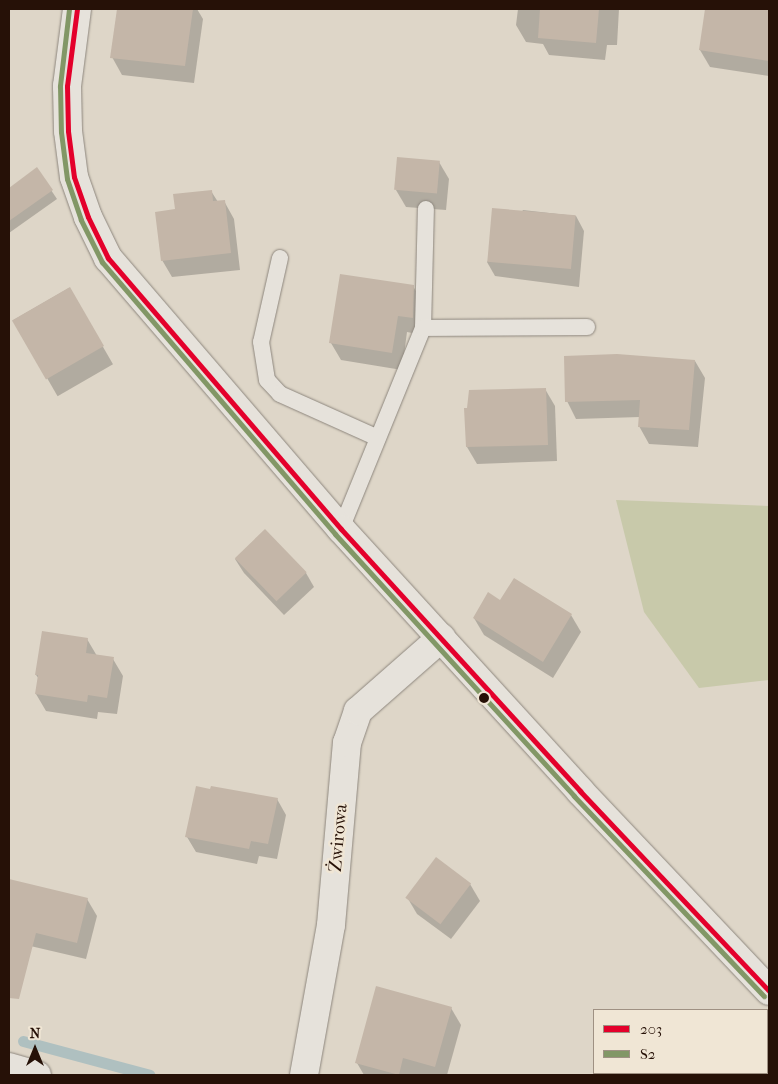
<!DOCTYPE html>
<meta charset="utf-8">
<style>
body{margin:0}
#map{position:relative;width:778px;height:1084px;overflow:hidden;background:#ded6c8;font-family:"IM FELL French Canon",serif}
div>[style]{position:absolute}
.green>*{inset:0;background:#c8c9aa}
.shadow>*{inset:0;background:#0003;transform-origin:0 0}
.stream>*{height:11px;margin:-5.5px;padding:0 5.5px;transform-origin:5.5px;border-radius:5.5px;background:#afc0c0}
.building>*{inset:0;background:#c4b6a8;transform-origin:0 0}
.roads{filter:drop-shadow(0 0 1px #8d867d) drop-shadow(0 0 1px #8d867d)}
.service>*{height:16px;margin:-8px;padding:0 8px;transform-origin:8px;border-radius:8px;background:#e6e2db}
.minor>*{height:28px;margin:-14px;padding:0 14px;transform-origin:14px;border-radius:14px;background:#e6e2db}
.bus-1>*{height:5px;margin:-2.5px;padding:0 2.5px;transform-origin:2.5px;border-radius:2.5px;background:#e4002b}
.bus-2>*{height:5px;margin:-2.5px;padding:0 2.5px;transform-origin:2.5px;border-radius:2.5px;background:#829766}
.dots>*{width:14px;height:14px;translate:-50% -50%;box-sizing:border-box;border:2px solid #f0e6d5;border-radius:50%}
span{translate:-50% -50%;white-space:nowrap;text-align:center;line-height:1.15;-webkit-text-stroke:5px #f0e6d5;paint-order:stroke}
.street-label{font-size:18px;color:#261107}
.frame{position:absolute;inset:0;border:10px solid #261107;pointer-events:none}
.legend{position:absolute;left:593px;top:1009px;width:175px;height:65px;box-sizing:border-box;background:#f0e6d5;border:1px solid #9f9183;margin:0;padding:6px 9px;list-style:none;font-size:15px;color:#261107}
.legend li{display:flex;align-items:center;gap:10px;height:25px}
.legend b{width:25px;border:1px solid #9f9183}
.north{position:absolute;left:10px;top:1024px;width:50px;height:50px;-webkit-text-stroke:4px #f0e6d5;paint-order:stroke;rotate:0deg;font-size:14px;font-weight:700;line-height:20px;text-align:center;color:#261107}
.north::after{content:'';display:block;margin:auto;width:18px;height:22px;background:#261107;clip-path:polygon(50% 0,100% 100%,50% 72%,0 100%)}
</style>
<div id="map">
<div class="green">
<div style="clip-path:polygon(616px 500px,769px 506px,769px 680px,699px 688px,644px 612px)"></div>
</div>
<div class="shadow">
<div style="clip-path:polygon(118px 9px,197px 9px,203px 19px,194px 83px,122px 75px,112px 57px)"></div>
<div style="clip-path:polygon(518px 9px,619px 9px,617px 45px,607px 45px,605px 60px,549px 55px,543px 44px,526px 42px,516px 25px)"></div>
<div style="clip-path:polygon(706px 9px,769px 9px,769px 76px,710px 67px,700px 50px)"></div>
<div style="clip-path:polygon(439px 162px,449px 179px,446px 210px,406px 207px,396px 190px)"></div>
<div style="clip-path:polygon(37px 169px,57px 199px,9px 233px,9px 189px)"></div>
<div style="clip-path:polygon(211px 191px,218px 202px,224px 201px,234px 219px,240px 270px,172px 277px,162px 260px,177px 210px)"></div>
<div style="clip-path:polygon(523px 210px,576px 216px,584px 231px,579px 287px,495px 276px,487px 262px)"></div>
<div style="clip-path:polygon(413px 286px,423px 304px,422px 335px,407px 332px,402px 370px,341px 360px,331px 343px)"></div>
<div style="left:69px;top:288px;width:88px;height:64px;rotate:60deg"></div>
<div style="clip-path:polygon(695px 361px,705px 378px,698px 447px,649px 444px,639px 426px,640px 417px,576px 419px,567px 401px)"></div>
<div style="clip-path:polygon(545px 389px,555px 406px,557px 461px,477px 464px,467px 447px)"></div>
<div style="clip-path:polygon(235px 559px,306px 573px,314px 587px,284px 615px,244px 573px)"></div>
<div style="clip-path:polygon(500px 602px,571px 615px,581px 632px,553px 678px,484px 635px,474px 618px)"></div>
<div style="clip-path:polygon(87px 639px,97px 656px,113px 659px,123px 676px,117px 714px,98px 712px,97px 719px,46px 711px,36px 694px,39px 679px,36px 675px)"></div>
<div style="clip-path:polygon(211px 791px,277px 799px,286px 815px,277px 859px,259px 856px,257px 864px,196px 852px,187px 837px)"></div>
<div style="clip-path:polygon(9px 880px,87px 899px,97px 916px,86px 959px,9px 941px)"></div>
<div style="clip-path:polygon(470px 884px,480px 901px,451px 939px,417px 914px,407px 897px)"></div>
<div style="clip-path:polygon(451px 1008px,461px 1025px,447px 1075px,364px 1075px,357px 1063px)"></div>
</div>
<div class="stream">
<div style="left:23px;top:1041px;width:131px;rotate:15deg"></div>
</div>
<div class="building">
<div style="clip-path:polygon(117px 9px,193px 9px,185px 66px,110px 58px)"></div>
<div style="clip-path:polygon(540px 9px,599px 9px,596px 43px,538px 38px)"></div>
<div style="clip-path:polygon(705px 9px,769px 9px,769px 61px,699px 50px)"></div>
<div style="left:397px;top:157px;width:43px;height:33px;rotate:5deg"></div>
<div style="clip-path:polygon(37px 167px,53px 190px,9px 221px,9px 188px)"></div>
<div style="clip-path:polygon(212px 190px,213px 201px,225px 200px,231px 253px,161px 261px,155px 212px,175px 209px,173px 194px)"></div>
<div style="left:492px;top:208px;width:84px;height:54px;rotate:5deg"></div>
<div style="clip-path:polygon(340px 274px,414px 285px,413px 318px,398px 316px,392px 353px,329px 343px)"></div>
<div style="left:70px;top:287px;width:68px;height:67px;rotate:60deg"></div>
<div style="clip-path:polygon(617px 354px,695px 360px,689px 430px,638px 427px,640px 400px,565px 402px,564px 356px)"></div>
<div style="clip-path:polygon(546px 388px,548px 445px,466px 447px,464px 408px,467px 408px,469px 390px)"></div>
<div style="left:265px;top:529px;width:60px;height:42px;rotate:46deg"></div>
<div style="clip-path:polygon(514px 578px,572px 614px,543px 662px,473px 618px,488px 592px,500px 600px)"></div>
<div style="clip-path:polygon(42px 631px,88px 638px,86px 653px,114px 657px,107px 698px,88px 695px,87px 702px,35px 694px,38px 675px,35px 675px)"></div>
<div style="clip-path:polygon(196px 786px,210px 789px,211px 786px,278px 798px,268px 844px,251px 841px,249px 849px,185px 837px)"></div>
<div style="left:436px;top:857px;width:44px;height:51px;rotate:37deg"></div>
<div style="clip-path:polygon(9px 879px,88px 898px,77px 943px,36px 933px,19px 999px,9px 998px)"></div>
<div style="clip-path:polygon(376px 986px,452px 1007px,435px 1067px,403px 1058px,399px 1075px,355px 1063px)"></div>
</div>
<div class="roads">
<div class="service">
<div style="left:280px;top:258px;width:86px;rotate:102.7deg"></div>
<div style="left:261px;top:342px;width:38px;rotate:81deg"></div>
<div style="left:267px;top:380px;width:19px;rotate:47deg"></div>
<div style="left:280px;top:394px;width:107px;rotate:24.2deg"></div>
<div style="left:423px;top:328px;width:119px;rotate:-88.6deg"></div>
<div style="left:341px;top:529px;width:217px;rotate:-67.8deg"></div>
<div style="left:423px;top:328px;width:164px;rotate:-0.3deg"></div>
</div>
<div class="minor">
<div style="left:77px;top:9px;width:78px;rotate:97.4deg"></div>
<div style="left:67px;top:86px;width:45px;rotate:88.7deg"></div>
<div style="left:68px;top:131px;width:46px;rotate:82.6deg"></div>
<div style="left:74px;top:177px;width:42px;rotate:70.7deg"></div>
<div style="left:88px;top:217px;width:46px;rotate:64deg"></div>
<div style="left:108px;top:258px;width:357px;rotate:49.3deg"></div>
<div style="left:341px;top:529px;width:355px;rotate:47.6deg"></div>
<div style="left:580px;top:791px;width:275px;rotate:46.6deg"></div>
<div style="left:9px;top:1067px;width:29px;rotate:16deg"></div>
<div style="left:304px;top:1075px;width:152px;rotate:-79.8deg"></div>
<div style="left:331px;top:925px;width:183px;rotate:-85deg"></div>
<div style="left:347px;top:743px;width:34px;rotate:-71deg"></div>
<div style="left:358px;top:711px;width:111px;rotate:-41.3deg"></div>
</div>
</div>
<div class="bus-1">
<div style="left:77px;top:9px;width:78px;rotate:97.4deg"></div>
<div style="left:67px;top:86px;width:45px;rotate:88.7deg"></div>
<div style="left:68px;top:131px;width:46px;rotate:82.6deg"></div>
<div style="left:74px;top:177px;width:42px;rotate:70.7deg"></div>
<div style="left:88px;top:217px;width:46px;rotate:64deg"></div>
<div style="left:108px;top:258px;width:357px;rotate:49.3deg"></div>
<div style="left:341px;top:529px;width:355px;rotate:47.6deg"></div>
<div style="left:580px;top:791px;width:275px;rotate:46.6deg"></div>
</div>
<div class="bus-2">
<div style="left:69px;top:9px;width:78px;rotate:96.7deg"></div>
<div style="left:60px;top:86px;width:46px;rotate:88.8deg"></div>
<div style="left:61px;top:132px;width:47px;rotate:82.7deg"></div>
<div style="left:67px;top:179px;width:43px;rotate:71.1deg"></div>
<div style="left:81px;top:220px;width:47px;rotate:63.4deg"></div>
<div style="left:102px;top:262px;width:358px;rotate:49.4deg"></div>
<div style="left:335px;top:534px;width:355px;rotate:47.6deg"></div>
<div style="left:574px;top:796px;width:276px;rotate:46.5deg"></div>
</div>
<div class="dots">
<div style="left:484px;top:698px;background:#261107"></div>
</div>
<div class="street-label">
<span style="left:339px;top:838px;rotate:-85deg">Żwirowa</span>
</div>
<div class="frame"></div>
<ul class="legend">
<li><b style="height:6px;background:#e4002b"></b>203</li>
<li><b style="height:6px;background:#829766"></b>S2</li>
</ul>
<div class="north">N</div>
</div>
